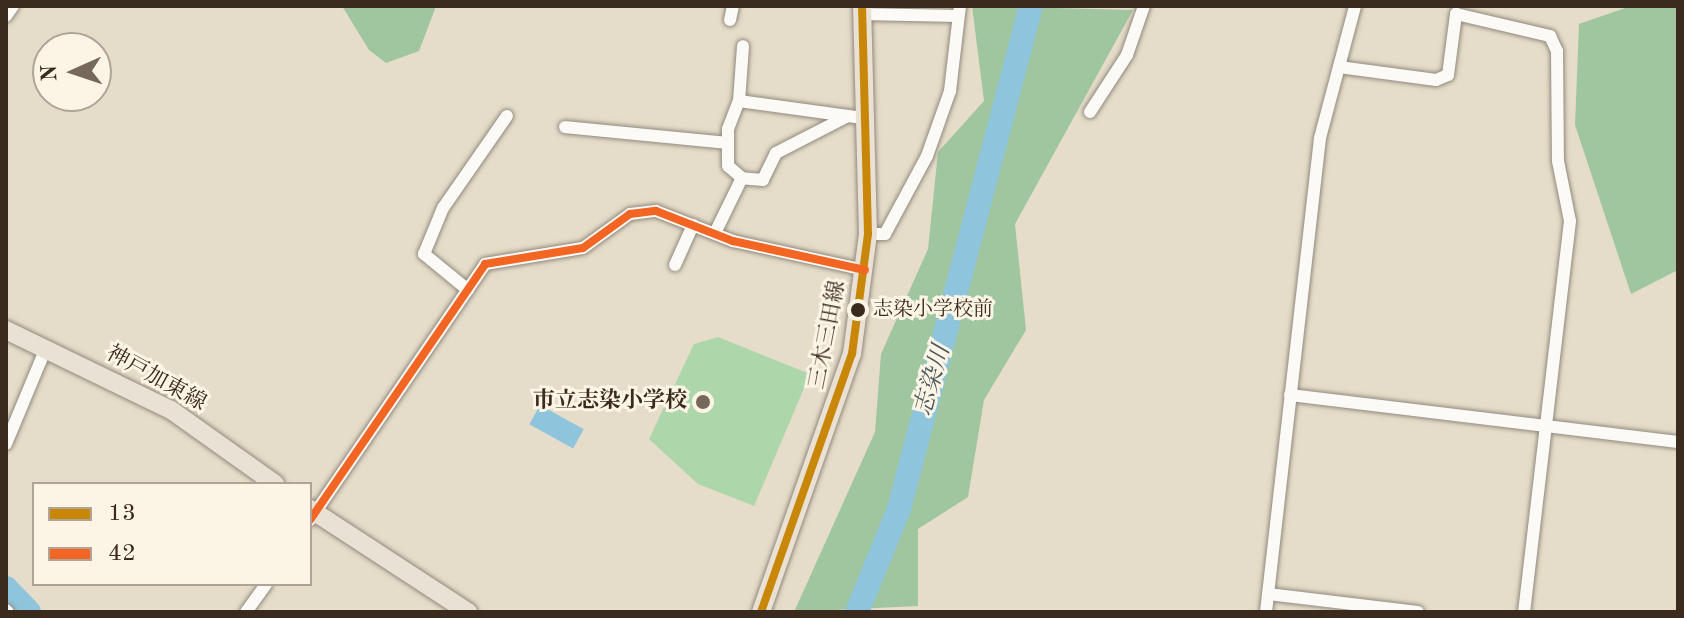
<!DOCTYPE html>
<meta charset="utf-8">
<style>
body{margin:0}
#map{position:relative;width:1684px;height:618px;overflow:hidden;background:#e5dcc9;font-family:"Old Standard TT","Noto Serif JP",serif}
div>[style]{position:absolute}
.green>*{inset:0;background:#aed6ab}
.forest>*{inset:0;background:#a0c69f}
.water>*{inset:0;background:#8ec5dd;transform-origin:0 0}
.river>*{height:24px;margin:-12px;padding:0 12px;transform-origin:12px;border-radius:12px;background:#8ec5dd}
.roads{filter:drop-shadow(0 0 2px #918a7e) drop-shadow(0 0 2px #918a7e)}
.street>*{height:12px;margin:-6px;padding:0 6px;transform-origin:6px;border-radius:6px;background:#fbfaf7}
.primary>*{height:18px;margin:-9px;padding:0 9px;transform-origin:9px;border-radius:9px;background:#eae1d5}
.bus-1>*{height:8px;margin:-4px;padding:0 4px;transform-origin:4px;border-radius:4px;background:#c88708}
.bus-2>*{height:8px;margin:-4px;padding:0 4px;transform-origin:4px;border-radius:4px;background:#f26522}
.dots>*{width:22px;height:22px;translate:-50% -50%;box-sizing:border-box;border:4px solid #fcf5e5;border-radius:50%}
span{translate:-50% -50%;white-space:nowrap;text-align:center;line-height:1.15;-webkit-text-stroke:6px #fcf5e5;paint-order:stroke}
.bus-label{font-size:20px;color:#3b2a1e}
.left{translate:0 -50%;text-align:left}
.street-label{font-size:22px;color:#3b2a1e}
.poi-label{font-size:22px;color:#3b2a1e;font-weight:700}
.right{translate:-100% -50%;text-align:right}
.water-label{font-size:24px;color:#49565a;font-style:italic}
.frame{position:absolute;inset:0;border:8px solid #3b2a1e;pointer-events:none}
.legend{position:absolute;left:32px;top:482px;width:280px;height:104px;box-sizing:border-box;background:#fcf5e5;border:2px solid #afa495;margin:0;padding:10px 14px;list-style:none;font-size:24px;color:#3b2a1e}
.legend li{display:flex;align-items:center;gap:16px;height:40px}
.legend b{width:40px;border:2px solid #afa495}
.north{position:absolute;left:32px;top:32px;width:80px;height:80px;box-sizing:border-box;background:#fcf5e5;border:2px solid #afa495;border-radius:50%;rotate:267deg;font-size:22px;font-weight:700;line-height:32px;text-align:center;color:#3b2a1e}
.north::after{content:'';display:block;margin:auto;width:28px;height:36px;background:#76685a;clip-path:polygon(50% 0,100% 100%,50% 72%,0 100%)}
</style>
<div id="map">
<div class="green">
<div style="clip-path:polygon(718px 337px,810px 374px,754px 506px,698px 484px,649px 439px,694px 344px)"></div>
</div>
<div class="forest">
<div style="clip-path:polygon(342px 6px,436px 6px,419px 51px,386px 63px,369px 50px)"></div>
<div style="clip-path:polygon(972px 6px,1133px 10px,1015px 224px,1026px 330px,984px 400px,968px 497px,918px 529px,918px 606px,794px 612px,875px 432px,881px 354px,928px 249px,938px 152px,984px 101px)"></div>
<div style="clip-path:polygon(1631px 6px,1678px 6px,1678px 270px,1631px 294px,1575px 125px,1579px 24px)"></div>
</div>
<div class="water">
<div style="left:540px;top:405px;width:50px;height:22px;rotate:29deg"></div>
</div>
<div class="river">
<div style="left:6px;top:588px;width:33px;rotate:46deg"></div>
<div style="left:857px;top:612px;width:111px;rotate:-67.8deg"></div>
<div style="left:899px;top:509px;width:520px;rotate:-75.3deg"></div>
</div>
<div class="roads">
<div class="street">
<div style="left:862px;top:14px;width:96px;rotate:1.2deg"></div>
<div style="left:6px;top:16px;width:12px;rotate:-55deg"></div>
<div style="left:730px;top:20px;width:14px;rotate:-78deg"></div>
<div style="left:1339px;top:67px;width:98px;rotate:7.6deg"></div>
<div style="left:1436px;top:80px;width:13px;rotate:-23deg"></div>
<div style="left:1448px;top:75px;width:62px;rotate:-82.5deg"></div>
<div style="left:1456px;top:14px;width:97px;rotate:13.2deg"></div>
<div style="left:1550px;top:36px;width:17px;rotate:65deg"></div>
<div style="left:1557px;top:51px;width:110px;rotate:89.5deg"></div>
<div style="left:1558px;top:161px;width:61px;rotate:78.7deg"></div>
<div style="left:1570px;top:221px;width:394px;rotate:96.7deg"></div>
<div style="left:739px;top:101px;width:55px;rotate:-85.8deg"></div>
<div style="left:1090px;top:112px;width:68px;rotate:-57deg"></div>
<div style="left:1127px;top:55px;width:52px;rotate:-70.9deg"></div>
<div style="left:846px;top:117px;width:79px;rotate:152.8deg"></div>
<div style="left:776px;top:153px;width:30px;rotate:116deg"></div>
<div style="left:763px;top:180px;width:21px;rotate:-175deg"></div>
<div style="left:742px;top:178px;width:18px;rotate:-139deg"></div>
<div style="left:728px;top:166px;width:37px;rotate:-90deg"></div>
<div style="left:728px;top:129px;width:30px;rotate:-69deg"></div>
<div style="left:739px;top:101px;width:125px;rotate:7.8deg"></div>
<div style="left:565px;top:127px;width:163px;rotate:5.6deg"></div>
<div style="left:715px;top:233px;width:61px;rotate:-63.9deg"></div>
<div style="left:868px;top:234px;width:17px"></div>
<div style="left:885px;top:234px;width:89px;rotate:-61.7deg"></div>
<div style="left:927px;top:156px;width:69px;rotate:-70.5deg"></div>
<div style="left:950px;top:91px;width:86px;rotate:-83.3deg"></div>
<div style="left:675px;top:265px;width:44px;rotate:-65.8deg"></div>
<div style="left:468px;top:290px;width:57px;rotate:-140.7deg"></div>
<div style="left:424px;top:254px;width:50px;rotate:-67.6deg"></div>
<div style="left:443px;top:208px;width:112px;rotate:-55.2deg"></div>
<div style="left:1290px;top:395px;width:391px;rotate:6.9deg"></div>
<div style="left:6px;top:444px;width:104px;rotate:-67.4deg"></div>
<div style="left:310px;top:520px;width:310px;rotate:-55.6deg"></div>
<div style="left:485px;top:264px;width:99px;rotate:-9.3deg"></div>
<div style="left:583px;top:248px;width:58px;rotate:-35.9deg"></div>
<div style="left:630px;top:214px;width:26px;rotate:-7deg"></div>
<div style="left:656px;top:211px;width:83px;rotate:21.3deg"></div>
<div style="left:733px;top:241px;width:135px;rotate:12.4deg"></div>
<div style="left:1268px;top:594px;width:151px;rotate:6.8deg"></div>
<div style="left:6px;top:610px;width:3px;rotate:45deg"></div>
<div style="left:246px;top:612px;width:34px;rotate:-54deg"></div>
<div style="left:1266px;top:612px;width:477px;rotate:-83.5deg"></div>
<div style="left:1320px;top:138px;width:137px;rotate:-75.1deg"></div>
</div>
<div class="primary">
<div style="left:6px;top:330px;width:183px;rotate:25.9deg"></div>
<div style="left:171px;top:410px;width:128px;rotate:35.4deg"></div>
<div style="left:310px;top:509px;width:189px;rotate:33.1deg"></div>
<div style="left:761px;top:612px;width:274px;rotate:-70.6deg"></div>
<div style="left:852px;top:354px;width:121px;rotate:-82.4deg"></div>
<div style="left:868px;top:234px;width:228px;rotate:-91.5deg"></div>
</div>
</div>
<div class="bus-1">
<div style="left:761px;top:612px;width:274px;rotate:-70.6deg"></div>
<div style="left:852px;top:354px;width:121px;rotate:-82.4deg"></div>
<div style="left:868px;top:234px;width:228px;rotate:-91.5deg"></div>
</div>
<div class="bus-2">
<div style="left:310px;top:520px;width:310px;rotate:-55.6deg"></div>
<div style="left:485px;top:264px;width:99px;rotate:-9.3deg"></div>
<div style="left:583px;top:248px;width:58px;rotate:-35.9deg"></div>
<div style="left:630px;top:214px;width:26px;rotate:-7deg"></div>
<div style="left:656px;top:211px;width:83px;rotate:21.3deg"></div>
<div style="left:733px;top:241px;width:135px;rotate:12.4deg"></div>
</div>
<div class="dots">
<div style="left:858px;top:310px;background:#3b2a1e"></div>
<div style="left:703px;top:402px;background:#76685a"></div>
</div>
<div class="bus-label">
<span class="left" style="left:873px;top:310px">志染小学校前</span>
</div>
<div class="street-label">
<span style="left:828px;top:335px;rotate:-79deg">三木三田線</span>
<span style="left:156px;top:379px;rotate:29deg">神戸加東線</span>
</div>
<div class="poi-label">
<span class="right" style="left:687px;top:402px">市立志染小学校</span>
</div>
<div class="water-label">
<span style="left:934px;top:381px;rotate:-74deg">志染川</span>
</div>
<div class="frame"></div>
<ul class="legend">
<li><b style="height:10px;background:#c88708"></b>13</li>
<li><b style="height:10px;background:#f26522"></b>42</li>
</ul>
<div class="north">N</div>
</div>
